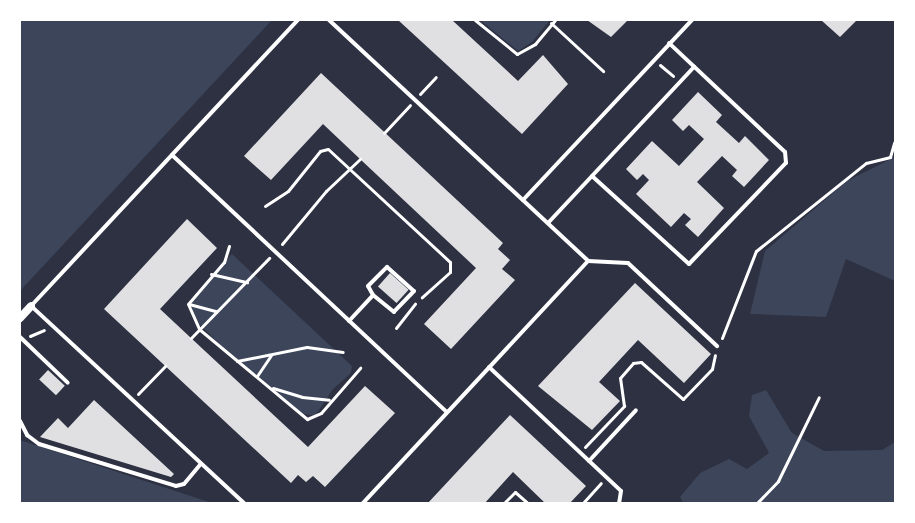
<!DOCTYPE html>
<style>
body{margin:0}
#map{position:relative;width:915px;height:523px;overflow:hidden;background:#2d3142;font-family:"IBM Plex Sans",sans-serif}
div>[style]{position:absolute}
.green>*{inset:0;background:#3c4559}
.building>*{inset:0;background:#e0e0e3;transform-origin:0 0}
.path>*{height:3px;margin:-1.5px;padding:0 1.5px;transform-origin:1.5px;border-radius:1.5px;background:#fff}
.service>*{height:4px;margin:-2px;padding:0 2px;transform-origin:2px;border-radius:2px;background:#fff}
.tertiary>*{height:8px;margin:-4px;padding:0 4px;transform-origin:4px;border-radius:4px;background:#fff}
span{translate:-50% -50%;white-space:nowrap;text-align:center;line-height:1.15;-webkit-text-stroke:6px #fff;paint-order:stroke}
.frame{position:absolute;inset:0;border:21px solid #fff;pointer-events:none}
</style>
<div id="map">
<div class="green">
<div style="clip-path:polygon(20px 20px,272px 20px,20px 291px)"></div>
<div style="clip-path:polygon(480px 20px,550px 20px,532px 42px,518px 51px)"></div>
<div style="clip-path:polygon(895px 157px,895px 281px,846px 259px,826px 317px,750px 314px,765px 251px,847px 181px)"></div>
<div style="clip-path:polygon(232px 254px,352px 366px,351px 373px,333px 389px,315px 416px,299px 413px,230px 354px,198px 323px,190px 308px,191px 301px)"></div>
<div style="clip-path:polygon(766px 390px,792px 433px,824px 451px,882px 450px,895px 442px,895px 503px,684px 504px,680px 497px,700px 473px,729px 459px,747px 469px,769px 453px,749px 416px,752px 395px)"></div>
<div style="clip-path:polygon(20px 440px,212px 503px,20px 503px)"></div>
</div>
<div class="building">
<div style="clip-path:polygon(398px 20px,452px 20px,518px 81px,543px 55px,568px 84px,522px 134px)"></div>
<div style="clip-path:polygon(587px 20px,628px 20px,611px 37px)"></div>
<div style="clip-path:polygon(821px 20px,857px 20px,840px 37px)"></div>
<div style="clip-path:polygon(321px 73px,503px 243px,498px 249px,510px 260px,502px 269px,515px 280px,451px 349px,424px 324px,476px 268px,360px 159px,323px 124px,271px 180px,244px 156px)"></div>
<div style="clip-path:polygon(698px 92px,722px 115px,716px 122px,739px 143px,745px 136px,769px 160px,744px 187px,732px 176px,737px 170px,722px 156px,697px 182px,724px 208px,698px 237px,685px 225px,691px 219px,684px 213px,671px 227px,636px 194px,649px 180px,643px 174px,637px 180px,626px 169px,652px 141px,679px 166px,704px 139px,689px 125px,683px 131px,672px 120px)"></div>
<div style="clip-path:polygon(187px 219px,217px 248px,160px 309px,191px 338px,308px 447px,365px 386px,395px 413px,325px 487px,313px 476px,306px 482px,298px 475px,291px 483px,104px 309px)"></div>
<div style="left:390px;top:273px;width:25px;height:18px;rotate:42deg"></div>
<div style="clip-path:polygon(635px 283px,711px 354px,684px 383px,638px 340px,599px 382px,620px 401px,592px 430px,538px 386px)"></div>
<div style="left:48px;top:370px;width:23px;height:13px;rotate:43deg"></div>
<div style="clip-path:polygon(94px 400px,174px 474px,171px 477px,40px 437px,58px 418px,68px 428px)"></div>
<div style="clip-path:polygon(510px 415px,586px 486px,569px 504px,546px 504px,513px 472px,484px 504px,427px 504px)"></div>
</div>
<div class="path">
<div style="left:475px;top:20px;width:54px;rotate:39deg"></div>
<div style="left:517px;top:54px;width:21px;rotate:-29deg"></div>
<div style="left:535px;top:44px;width:31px;rotate:-50deg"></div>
<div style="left:551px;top:23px;width:71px;rotate:42.7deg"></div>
<div style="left:660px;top:65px;width:17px;rotate:40deg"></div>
<div style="left:420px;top:94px;width:23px;rotate:-47deg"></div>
<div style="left:384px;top:133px;width:38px;rotate:-47deg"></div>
<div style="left:265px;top:206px;width:27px;rotate:-33deg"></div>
<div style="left:288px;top:191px;width:51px;rotate:-51.3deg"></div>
<div style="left:320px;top:151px;width:8px;rotate:-14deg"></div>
<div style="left:328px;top:149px;width:166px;rotate:42.8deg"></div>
<div style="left:450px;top:262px;width:10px;rotate:90deg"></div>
<div style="left:450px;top:272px;width:38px;rotate:138deg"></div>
<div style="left:282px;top:244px;width:69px;rotate:-50.3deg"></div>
<div style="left:326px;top:191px;width:47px;rotate:-43.3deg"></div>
<div style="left:229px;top:246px;width:17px;rotate:107deg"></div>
<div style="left:224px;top:262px;width:55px;rotate:130.6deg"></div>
<div style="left:188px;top:304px;width:27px;rotate:66deg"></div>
<div style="left:199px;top:329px;width:141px;rotate:39.8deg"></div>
<div style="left:307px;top:419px;width:15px;rotate:-23deg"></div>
<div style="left:321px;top:413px;width:60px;rotate:-49.1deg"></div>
<div style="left:211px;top:274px;width:37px;rotate:13deg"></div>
<div style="left:189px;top:304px;width:28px;rotate:15deg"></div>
<div style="left:396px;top:328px;width:31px;rotate:-52deg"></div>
<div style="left:30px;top:336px;width:15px;rotate:-23deg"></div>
<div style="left:191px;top:338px;width:112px;rotate:-45.7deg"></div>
<div style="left:722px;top:338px;width:93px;rotate:-68.7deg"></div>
<div style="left:756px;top:251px;width:141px;rotate:-38.7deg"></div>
<div style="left:866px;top:163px;width:25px;rotate:-14deg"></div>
<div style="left:890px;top:157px;width:15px;rotate:-74deg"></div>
<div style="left:237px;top:361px;width:71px;rotate:-11.3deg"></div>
<div style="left:307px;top:347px;width:36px;rotate:8deg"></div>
<div style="left:257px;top:376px;width:25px;rotate:-56deg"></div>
<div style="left:273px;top:388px;width:30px;rotate:17deg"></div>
<div style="left:302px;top:397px;width:27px;rotate:6deg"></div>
<div style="left:138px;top:394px;width:39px;rotate:-46deg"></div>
<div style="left:585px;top:447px;width:57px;rotate:-46.4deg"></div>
<div style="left:624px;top:406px;width:28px;rotate:-98deg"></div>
<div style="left:620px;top:378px;width:20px;rotate:-49deg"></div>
<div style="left:633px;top:363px;width:8px;rotate:-7deg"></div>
<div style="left:641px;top:362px;width:56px;rotate:41.4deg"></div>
<div style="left:683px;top:399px;width:42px;rotate:-46deg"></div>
<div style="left:712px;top:369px;width:14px;rotate:-78deg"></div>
<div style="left:503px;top:504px;width:17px;rotate:-45deg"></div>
<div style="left:515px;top:492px;width:18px;rotate:41deg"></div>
<div style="left:582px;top:504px;width:28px;rotate:-48deg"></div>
<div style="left:756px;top:504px;width:32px;rotate:-46deg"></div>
<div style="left:778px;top:481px;width:93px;rotate:-64deg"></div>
</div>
<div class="service">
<div style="left:329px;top:20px;width:354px;rotate:42.9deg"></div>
<div style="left:588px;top:261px;width:332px;rotate:132.9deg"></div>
<div style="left:172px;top:155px;width:376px;rotate:43.1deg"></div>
<div style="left:592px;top:176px;width:131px;rotate:42.2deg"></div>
<div style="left:689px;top:264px;width:140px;rotate:-46.2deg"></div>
<div style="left:786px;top:163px;width:11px;rotate:-95deg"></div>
<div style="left:785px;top:152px;width:159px;rotate:-136.8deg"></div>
<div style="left:523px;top:200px;width:247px;rotate:-46.8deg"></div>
<div style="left:548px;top:223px;width:214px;rotate:-46.9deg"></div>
<div style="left:588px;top:261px;width:40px;rotate:2.9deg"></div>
<div style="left:628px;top:263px;width:122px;rotate:43deg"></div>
<div style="left:349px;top:321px;width:35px;rotate:-47deg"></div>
<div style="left:373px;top:295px;width:10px;rotate:-119deg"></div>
<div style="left:368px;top:286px;width:27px;rotate:-45deg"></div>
<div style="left:387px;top:267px;width:36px;rotate:42deg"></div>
<div style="left:414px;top:291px;width:29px;rotate:134deg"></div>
<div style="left:394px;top:312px;width:27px;rotate:-141deg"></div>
<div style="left:20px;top:337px;width:66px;rotate:43.8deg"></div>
<div style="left:489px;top:367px;width:181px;rotate:43.2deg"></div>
<div style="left:621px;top:491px;width:13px;rotate:99deg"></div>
<div style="left:20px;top:421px;width:16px;rotate:63deg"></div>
<div style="left:27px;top:435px;width:15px;rotate:37deg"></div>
<div style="left:39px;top:444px;width:143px;rotate:17deg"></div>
<div style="left:176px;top:486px;width:8px;rotate:-14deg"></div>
<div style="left:184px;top:484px;width:26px;rotate:-50deg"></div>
<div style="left:589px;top:461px;width:69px;rotate:-47.3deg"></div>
<div style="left:245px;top:504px;width:292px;rotate:-137.2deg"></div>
<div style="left:31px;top:306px;width:391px;rotate:-47deg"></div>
</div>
<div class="tertiary">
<div style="left:20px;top:318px;width:16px;rotate:-47deg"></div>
</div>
<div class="frame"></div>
</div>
